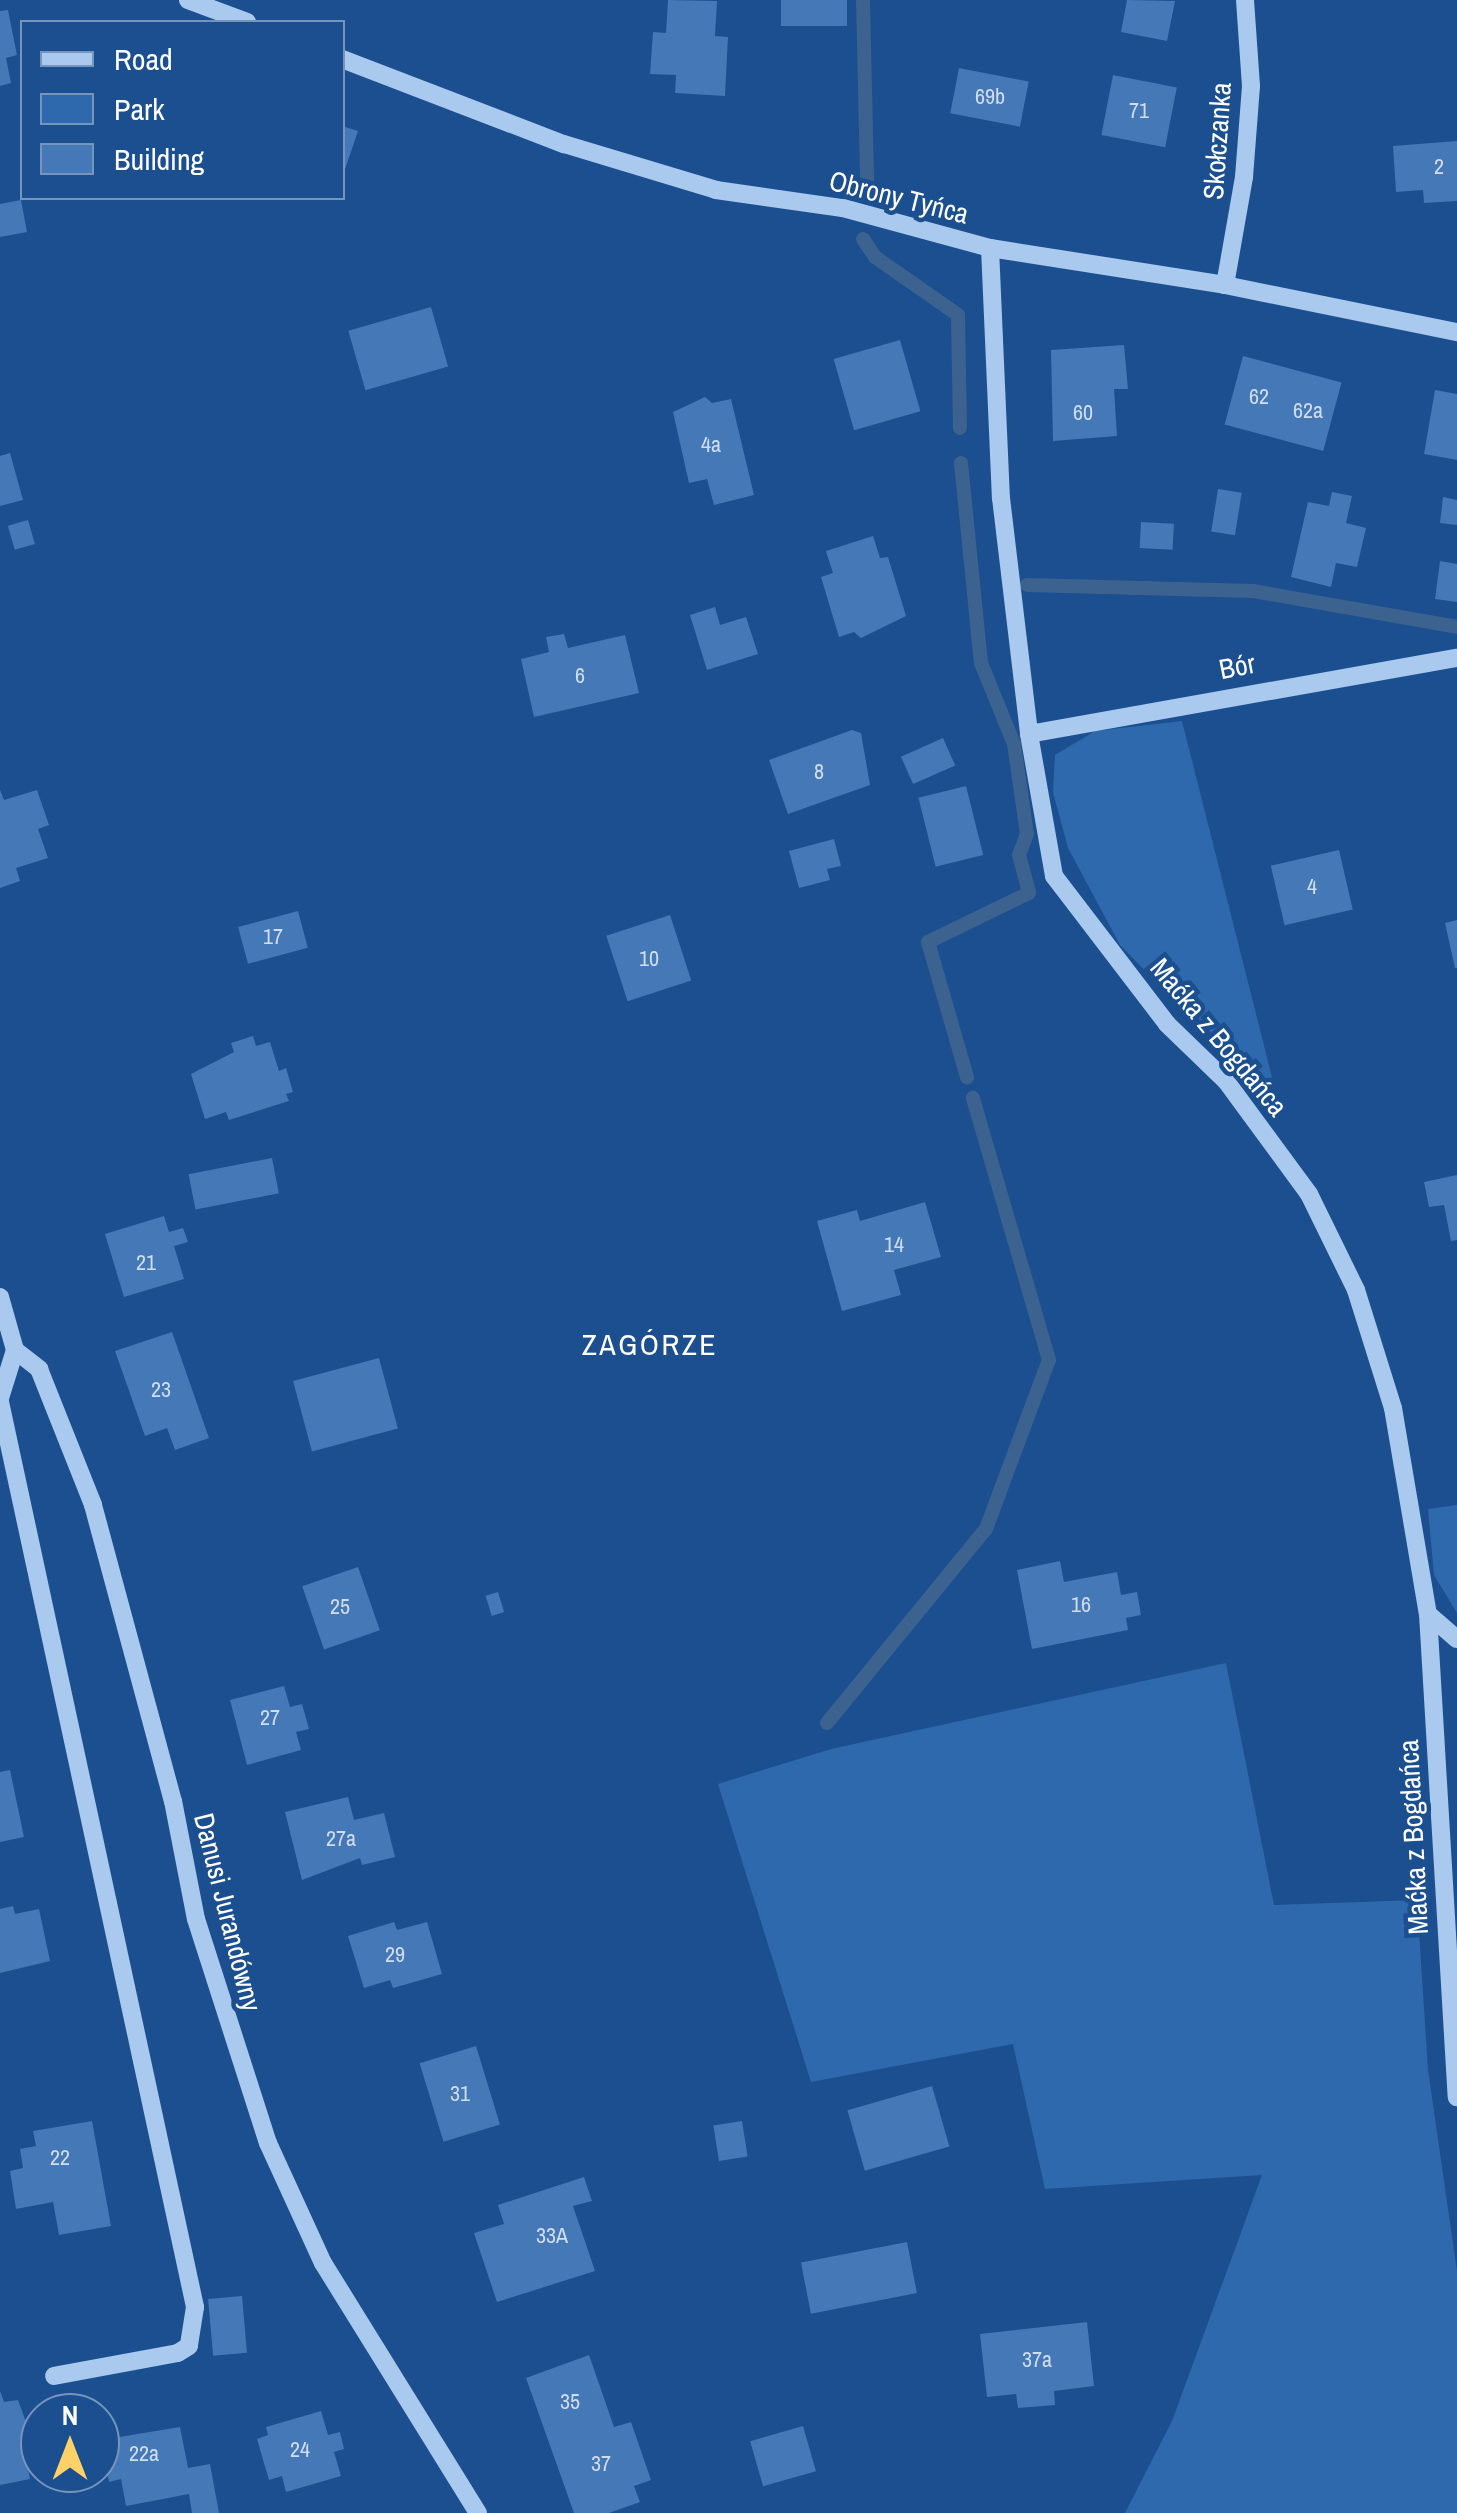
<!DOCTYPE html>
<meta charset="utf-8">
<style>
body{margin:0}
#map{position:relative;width:1457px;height:2513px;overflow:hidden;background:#1b4f8f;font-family:"Archivo Narrow",sans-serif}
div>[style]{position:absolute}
.green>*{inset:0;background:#2e69ad}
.stream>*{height:14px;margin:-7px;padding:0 7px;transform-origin:7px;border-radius:7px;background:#3c6290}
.building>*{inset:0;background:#4478b7;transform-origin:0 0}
.minor>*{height:18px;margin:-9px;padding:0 9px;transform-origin:9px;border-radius:9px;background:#a9c9ee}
span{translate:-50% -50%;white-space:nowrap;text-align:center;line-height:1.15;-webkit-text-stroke:9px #1b4f8f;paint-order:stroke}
.number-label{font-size:22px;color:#d0dded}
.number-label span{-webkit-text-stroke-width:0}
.street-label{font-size:28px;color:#fff}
.neighbourhood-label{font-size:30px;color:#fff;letter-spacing:2.5px}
.legend{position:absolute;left:20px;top:20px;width:325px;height:180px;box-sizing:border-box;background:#1b4f8f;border:2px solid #7695bc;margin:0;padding:12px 18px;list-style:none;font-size:30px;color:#fff}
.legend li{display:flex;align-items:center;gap:20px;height:50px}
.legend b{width:50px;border:2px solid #7695bc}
.north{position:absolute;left:20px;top:2393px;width:100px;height:100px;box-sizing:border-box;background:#1b4f8f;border:2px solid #7695bc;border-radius:50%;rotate:0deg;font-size:28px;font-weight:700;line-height:40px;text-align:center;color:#fff}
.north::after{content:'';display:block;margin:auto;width:35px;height:45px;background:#ffd166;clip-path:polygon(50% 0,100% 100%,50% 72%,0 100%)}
</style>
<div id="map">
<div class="green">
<div style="clip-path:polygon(1182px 721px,1280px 1109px,1120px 945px,1068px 848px,1053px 792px,1055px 755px,1095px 731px)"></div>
<div style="clip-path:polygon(1457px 1505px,1457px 1613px,1434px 1575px,1428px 1509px)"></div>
<div style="clip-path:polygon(1226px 1663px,1274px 1905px,1417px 1900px,1428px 2070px,1457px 2271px,1457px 2513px,1125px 2513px,1172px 2421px,1262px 2175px,1045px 2189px,1013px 2044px,811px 2082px,718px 1784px,831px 1749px)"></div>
</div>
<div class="stream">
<div style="left:863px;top:0;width:179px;rotate:88.7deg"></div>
<div style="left:863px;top:239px;width:22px;rotate:56deg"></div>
<div style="left:875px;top:257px;width:101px;rotate:34.9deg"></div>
<div style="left:958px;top:315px;width:113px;rotate:89deg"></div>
<div style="left:961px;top:463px;width:201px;rotate:84.3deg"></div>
<div style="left:981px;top:663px;width:87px;rotate:67.8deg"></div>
<div style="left:1014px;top:744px;width:91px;rotate:81.8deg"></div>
<div style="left:1027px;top:834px;width:22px;rotate:111deg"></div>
<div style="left:1019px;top:855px;width:39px;rotate:75deg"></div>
<div style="left:1029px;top:893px;width:112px;rotate:154.1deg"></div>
<div style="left:928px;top:942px;width:141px;rotate:73.9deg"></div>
<div style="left:1027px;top:585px;width:226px;rotate:1.5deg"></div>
<div style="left:1253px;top:591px;width:207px;rotate:10deg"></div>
<div style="left:827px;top:1723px;width:251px;rotate:-50.7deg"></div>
<div style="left:986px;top:1529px;width:180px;rotate:-69.6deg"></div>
<div style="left:1049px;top:1360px;width:273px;rotate:-106.2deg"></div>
</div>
<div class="building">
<div style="clip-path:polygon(668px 0,717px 1px,715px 36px,728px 37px,725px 96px,675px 93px,676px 75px,650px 74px,653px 32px,666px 33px)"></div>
<div style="left:781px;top:0;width:66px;height:26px"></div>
<div style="clip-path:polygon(1127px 0,1175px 1px,1167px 41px,1121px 32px)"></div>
<div style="clip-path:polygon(8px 10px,17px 55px,6px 58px,11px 83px,0 86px,0 11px)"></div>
<div style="left:959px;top:68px;width:71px;height:46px;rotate:11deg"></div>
<div style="left:1113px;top:75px;width:65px;height:61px;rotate:11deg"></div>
<div style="clip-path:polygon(342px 126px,358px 131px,343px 175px,342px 175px)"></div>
<div style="clip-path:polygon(1457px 141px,1457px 201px,1424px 203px,1423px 190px,1396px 192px,1393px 146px)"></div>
<div style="clip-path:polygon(21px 200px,27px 232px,0 237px,0 204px)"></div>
<div style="left:431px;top:307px;width:62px;height:86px;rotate:74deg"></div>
<div style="left:900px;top:340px;width:74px;height:69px;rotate:74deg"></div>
<div style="clip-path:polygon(1124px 345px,1128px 389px,1114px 389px,1117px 436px,1053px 441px,1051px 350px)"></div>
<div style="left:1243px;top:356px;width:102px;height:71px;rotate:15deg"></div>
<div style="clip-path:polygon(1435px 390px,1457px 394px,1457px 460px,1424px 454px)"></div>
<div style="clip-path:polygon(705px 397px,712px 403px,731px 399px,754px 495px,714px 505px,707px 479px,689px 483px,673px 412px)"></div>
<div style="clip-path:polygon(10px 453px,23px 500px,0 506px,0 456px)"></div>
<div style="left:1218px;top:489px;width:24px;height:43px;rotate:9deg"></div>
<div style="clip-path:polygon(1332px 492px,1352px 496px,1346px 523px,1366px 528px,1357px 567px,1336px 563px,1331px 587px,1291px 577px,1308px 502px,1329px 506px)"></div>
<div style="clip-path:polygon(1443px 497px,1457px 500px,1457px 525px,1440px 523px)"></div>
<div style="left:28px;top:520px;width:25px;height:21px;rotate:74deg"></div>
<div style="left:1141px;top:522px;width:33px;height:26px;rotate:3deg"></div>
<div style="clip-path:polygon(873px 536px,880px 558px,888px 557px,906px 616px,861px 638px,854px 632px,839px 637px,821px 577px,833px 573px,826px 551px)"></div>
<div style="clip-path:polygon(1440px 561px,1457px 564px,1457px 602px,1435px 599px)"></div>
<div style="clip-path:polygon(715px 607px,720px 625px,746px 617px,758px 654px,707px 670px,690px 615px)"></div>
<div style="clip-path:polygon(564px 634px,568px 648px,625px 635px,639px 693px,534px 717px,521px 659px,549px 652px,546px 637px)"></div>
<div style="clip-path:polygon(852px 730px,861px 733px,870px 785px,788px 814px,769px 760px)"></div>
<div style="left:943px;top:738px;width:30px;height:46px;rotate:66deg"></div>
<div style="left:966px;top:786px;width:71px;height:49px;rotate:76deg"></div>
<div style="clip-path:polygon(0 790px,4px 800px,37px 790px,49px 825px,38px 829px,48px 858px,16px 868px,20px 881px,0 888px)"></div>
<div style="clip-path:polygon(834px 839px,841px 866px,827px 869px,830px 880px,799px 888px,789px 851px)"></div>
<div style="left:1339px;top:850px;width:61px;height:70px;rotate:77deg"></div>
<div style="left:298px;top:911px;width:38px;height:62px;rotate:75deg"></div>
<div style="left:670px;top:915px;width:69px;height:67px;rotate:72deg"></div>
<div style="clip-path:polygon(1457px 920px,1457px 968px,1455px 968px,1445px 923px)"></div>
<div style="clip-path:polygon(253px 1036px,256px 1046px,270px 1042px,279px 1071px,286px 1068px,293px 1092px,286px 1094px,289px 1101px,229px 1120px,226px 1112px,205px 1119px,191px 1074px,234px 1052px,231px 1043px)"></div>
<div style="left:272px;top:1158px;width:36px;height:85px;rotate:79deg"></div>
<div style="clip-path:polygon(1457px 1175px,1457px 1240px,1451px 1241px,1444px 1205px,1429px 1207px,1424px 1182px)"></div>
<div style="clip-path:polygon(925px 1202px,941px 1257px,894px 1270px,901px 1295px,842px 1311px,817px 1221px,857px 1210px,860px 1221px)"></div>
<div style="clip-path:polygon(164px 1216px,169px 1232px,183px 1228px,188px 1242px,174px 1246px,184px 1279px,124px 1297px,105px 1234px)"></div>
<div style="clip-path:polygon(172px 1332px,209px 1438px,175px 1450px,167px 1428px,145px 1436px,115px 1351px)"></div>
<div style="left:379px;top:1358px;width:73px;height:89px;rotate:75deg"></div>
<div style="clip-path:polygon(1060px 1561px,1064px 1582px,1117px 1572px,1121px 1595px,1137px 1592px,1141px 1615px,1126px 1618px,1128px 1630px,1032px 1649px,1017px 1570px)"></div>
<div style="left:358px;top:1567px;width:67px;height:59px;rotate:71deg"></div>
<div style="left:498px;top:1592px;width:21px;height:13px;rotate:73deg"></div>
<div style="clip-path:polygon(284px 1686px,290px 1707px,302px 1704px,309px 1729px,296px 1732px,301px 1750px,247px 1765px,230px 1700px)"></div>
<div style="clip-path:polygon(10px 1770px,24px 1837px,0 1842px,0 1772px)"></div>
<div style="clip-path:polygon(348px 1797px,354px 1820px,384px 1813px,395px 1857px,362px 1865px,360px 1858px,302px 1880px,285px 1812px)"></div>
<div style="clip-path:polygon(13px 1906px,15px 1914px,39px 1909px,50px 1961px,0 1973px,0 1909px)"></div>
<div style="clip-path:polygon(394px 1922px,397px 1930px,427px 1922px,442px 1974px,393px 1988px,390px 1980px,364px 1988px,348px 1936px)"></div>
<div style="left:476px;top:2046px;width:82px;height:59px;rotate:73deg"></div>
<div style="left:932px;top:2086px;width:63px;height:88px;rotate:74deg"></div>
<div style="clip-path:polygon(92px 2121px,111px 2226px,59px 2235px,53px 2202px,16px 2209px,10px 2171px,23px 2168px,20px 2149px,36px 2146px,33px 2131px)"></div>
<div style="left:742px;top:2121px;width:36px;height:29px;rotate:81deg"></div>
<div style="clip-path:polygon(584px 2177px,592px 2201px,573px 2206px,595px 2271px,497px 2302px,474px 2233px,504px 2224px,498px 2205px)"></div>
<div style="left:907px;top:2242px;width:52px;height:108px;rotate:79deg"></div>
<div style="left:242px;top:2296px;width:57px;height:34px;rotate:85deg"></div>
<div style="clip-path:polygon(1087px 2322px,1094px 2386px,1054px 2391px,1055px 2405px,1018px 2408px,1016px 2394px,987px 2397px,980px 2334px)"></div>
<div style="clip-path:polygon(589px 2355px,614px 2427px,631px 2422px,651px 2480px,634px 2486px,640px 2502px,609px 2513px,574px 2513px,526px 2378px)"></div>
<div style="clip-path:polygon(0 2391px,4px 2402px,18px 2400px,37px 2452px,25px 2454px,30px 2479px,0 2485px)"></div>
<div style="clip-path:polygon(321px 2411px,328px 2435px,340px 2432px,344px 2449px,334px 2452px,341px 2476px,286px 2492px,282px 2476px,269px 2480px,257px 2439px,268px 2435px,266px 2427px)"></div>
<div style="left:803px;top:2426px;width:47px;height:55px;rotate:74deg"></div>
<div style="clip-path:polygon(180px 2427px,188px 2468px,210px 2464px,219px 2513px,192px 2513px,189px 2494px,126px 2506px,121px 2479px,109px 2482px,101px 2440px)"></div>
</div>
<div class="minor">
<div style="left:188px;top:0;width:63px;rotate:20.4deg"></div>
<div style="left:342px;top:59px;width:238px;rotate:21deg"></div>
<div style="left:564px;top:144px;width:159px;rotate:16.8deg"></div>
<div style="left:716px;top:190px;width:128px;rotate:8.1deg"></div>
<div style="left:843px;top:208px;width:152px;rotate:15.2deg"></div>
<div style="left:990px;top:248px;width:238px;rotate:8.9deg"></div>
<div style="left:1225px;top:285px;width:237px;rotate:11.5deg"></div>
<div style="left:990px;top:248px;width:250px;rotate:87.5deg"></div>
<div style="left:1001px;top:498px;width:238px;rotate:83.2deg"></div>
<div style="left:1029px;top:734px;width:144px;rotate:80deg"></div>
<div style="left:1054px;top:876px;width:186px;rotate:52.6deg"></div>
<div style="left:1167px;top:1024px;width:82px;rotate:44deg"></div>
<div style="left:1226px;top:1081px;width:140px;rotate:53.7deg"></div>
<div style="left:1309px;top:1194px;width:107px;rotate:63.9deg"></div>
<div style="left:1356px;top:1290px;width:124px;rotate:72.6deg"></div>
<div style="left:1393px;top:1408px;width:209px;rotate:80.4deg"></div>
<div style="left:1428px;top:1614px;width:484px;rotate:86.6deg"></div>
<div style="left:1225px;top:285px;width:110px;rotate:-80deg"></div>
<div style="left:1244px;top:177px;width:91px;rotate:-85.6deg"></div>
<div style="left:1251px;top:86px;width:86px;rotate:-94deg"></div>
<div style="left:1029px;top:734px;width:435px;rotate:-10.1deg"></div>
<div style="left:0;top:1297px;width:55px;rotate:74.2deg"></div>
<div style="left:15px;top:1350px;width:31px;rotate:38deg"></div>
<div style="left:39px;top:1369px;width:146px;rotate:68.3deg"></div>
<div style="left:93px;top:1505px;width:307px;rotate:74.9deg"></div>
<div style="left:173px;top:1801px;width:120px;rotate:79deg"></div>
<div style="left:196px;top:1919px;width:235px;rotate:72.2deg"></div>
<div style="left:268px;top:2143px;width:132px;rotate:65.4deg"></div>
<div style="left:323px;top:2263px;width:294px;rotate:58.2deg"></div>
<div style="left:0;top:1398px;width:50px;rotate:-72.6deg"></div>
<div style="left:0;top:1402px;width:926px;rotate:77.84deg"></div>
<div style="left:195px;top:2307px;width:39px;rotate:99deg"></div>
<div style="left:189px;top:2346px;width:13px;rotate:148deg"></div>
<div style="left:178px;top:2353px;width:126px;rotate:169.5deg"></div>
<div style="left:1428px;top:1614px;width:38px;rotate:41deg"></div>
</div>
<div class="number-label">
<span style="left:990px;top:97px">69b</span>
<span style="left:1139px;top:111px">71</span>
<span style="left:1439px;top:167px">2</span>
<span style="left:1259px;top:397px">62</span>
<span style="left:1308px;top:411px">62a</span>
<span style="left:1083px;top:413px">60</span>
<span style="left:711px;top:445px">4a</span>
<span style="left:580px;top:676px">6</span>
<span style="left:819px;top:772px">8</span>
<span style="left:1312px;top:887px">4</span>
<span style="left:273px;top:937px">17</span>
<span style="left:649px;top:959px">10</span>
<span style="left:894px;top:1245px">14</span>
<span style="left:146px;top:1263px">21</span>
<span style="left:161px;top:1390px">23</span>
<span style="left:1081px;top:1605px">16</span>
<span style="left:340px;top:1607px">25</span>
<span style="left:270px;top:1718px">27</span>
<span style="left:341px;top:1839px">27a</span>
<span style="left:395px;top:1955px">29</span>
<span style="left:460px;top:2094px">31</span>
<span style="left:60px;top:2158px">22</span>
<span style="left:552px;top:2236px">33A</span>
<span style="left:1037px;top:2360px">37a</span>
<span style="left:570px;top:2402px">35</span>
<span style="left:300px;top:2450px">24</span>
<span style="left:144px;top:2454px">22a</span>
<span style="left:601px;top:2464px">37</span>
</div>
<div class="street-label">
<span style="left:1217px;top:141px;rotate:-86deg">Skołczanka</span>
<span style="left:899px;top:197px;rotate:14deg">Obrony Tyńca</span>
<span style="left:1237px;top:666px;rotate:-11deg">Bór</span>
<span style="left:1219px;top:1037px;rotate:50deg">Maćka z Bogdańca</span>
<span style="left:1413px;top:1837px;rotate:-93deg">Maćka z Bogdańca</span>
<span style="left:228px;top:1912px;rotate:76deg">Danusi Jurandówny</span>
</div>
<div class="neighbourhood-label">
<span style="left:650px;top:1344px">ZAGÓRZE</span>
</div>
<ul class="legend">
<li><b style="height:12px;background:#a9c9ee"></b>Road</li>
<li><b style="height:28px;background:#2e69ad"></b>Park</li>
<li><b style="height:28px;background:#4478b7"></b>Building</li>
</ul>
<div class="north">N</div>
</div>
